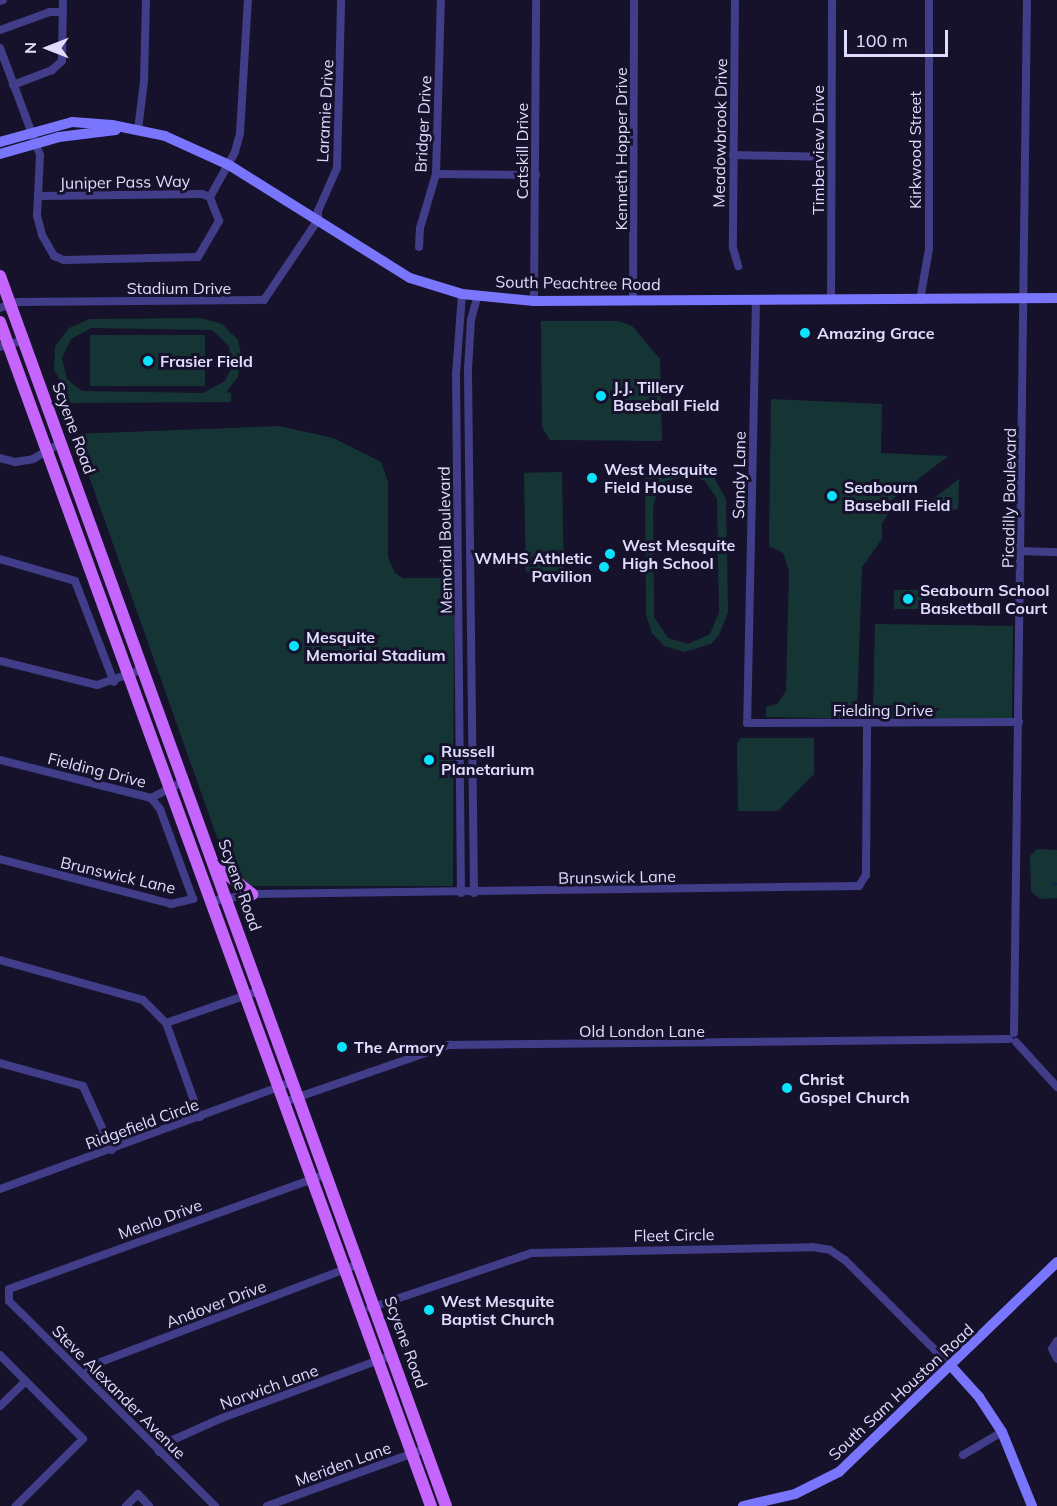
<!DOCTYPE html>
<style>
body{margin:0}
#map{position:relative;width:1057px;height:1506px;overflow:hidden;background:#16122b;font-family:Mulish,sans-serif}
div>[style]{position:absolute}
.green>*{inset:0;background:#153534;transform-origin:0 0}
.stream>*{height:2px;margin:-1px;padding:0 1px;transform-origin:1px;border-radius:1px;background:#0e254e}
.street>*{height:8px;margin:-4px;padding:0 4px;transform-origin:4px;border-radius:4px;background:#413d89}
.secondary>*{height:10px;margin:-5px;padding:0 5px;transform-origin:5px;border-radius:5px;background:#7975fd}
.primary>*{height:12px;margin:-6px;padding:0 6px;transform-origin:6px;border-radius:6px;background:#c565fd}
.dots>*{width:16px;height:16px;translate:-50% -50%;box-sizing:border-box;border:3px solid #16122b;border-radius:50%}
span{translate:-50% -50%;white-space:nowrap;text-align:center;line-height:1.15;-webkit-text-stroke:6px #16122b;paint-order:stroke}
.street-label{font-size:16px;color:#e0dcfe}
.poi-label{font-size:16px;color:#e0dcfe;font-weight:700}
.left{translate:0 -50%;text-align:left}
.right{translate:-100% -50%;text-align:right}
.north{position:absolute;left:18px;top:18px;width:60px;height:60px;-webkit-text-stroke:4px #16122b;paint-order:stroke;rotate:270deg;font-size:16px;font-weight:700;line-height:24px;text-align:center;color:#e0dcfe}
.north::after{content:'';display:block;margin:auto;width:21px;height:27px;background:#e0dcfe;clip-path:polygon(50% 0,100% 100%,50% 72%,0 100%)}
.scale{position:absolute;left:844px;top:30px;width:104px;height:27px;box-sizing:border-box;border:3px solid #e0dcfe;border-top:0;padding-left:8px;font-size:18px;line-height:21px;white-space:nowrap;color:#e0dcfe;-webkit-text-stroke:4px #16122b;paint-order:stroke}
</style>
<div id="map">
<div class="green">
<div style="clip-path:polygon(evenodd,90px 319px,200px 318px,222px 324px,238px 340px,241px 353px,238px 377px,226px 392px,231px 393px,231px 402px,64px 403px,64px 394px,68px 394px,54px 370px,55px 347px,69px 328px,90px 319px,91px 328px,212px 330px,229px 346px,231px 369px,225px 381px,203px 393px,82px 391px,67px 379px,62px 358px,71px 339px,91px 328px)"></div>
<div style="clip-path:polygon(541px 321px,619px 321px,632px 326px,660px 359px,662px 441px,550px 440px,542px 427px)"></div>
<div style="left:205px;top:335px;width:51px;height:115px;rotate:90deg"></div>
<div style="clip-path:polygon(771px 399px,882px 404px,881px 453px,948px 456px,889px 502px,892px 508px,882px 523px,882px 539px,862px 567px,857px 712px,873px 712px,875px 624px,1013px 626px,1012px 721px,766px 717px,766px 707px,777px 704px,786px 691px,789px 571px,783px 553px,769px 546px)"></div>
<div style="clip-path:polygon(279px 426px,333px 438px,381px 462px,388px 482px,388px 557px,395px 573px,403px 578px,454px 578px,453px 886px,248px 886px,230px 874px,74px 434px)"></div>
<div style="clip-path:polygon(evenodd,694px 468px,714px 478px,726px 499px,728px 612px,719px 635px,711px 644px,684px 652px,664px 646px,652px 633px,646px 615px,645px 475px,652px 475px,653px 482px,669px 470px,694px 468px,691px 475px,705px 481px,717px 499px,719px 612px,710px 634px,688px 644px,668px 638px,654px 617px,653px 507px,658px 490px,665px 481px,691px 475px)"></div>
<div style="left:562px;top:472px;width:99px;height:38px;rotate:89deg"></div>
<div style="clip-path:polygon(959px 479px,958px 509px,934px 513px,934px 498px)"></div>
<div style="left:894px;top:590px;width:28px;height:19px"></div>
<div style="clip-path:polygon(741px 738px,814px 738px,814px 774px,778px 811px,738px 811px,737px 743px)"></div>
<div style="clip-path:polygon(1037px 849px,1057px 850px,1057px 898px,1040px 899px,1031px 891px,1030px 856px)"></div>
</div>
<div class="stream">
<div style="left:1053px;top:884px;width:4px"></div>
</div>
<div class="street">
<div style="left:735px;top:0;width:248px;rotate:90.5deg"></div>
<div style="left:733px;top:248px;width:19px;rotate:74deg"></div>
<div style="left:0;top:1px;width:3px;rotate:-18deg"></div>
<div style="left:0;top:30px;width:53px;rotate:-19.8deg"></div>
<div style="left:50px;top:12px;width:13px"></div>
<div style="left:0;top:48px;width:114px;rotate:69.5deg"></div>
<div style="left:40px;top:155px;width:61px;rotate:92.8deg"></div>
<div style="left:37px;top:216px;width:20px;rotate:75deg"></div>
<div style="left:42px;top:235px;width:24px;rotate:60deg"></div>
<div style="left:54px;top:256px;width:11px;rotate:22deg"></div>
<div style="left:64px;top:260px;width:134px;rotate:-1.3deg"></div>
<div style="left:198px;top:257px;width:42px;rotate:-59.7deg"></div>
<div style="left:219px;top:221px;width:26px;rotate:-111deg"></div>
<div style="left:13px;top:85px;width:42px;rotate:-21deg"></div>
<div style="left:52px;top:70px;width:13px;rotate:-42deg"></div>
<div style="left:62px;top:61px;width:61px;rotate:-89.1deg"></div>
<div style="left:138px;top:130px;width:49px;rotate:-83deg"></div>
<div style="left:144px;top:81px;width:81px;rotate:-88.6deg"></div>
<div style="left:733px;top:155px;width:98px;rotate:1.2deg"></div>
<div style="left:436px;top:174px;width:100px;rotate:0.6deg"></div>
<div style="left:39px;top:196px;width:163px;rotate:-0.7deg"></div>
<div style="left:202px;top:194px;width:9px;rotate:21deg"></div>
<div style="left:210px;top:197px;width:51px;rotate:-60.9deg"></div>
<div style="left:235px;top:152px;width:20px;rotate:-75deg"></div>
<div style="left:240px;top:133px;width:133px;rotate:-86.6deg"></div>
<div style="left:419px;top:247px;width:19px;rotate:-87deg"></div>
<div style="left:420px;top:228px;width:56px;rotate:-73.5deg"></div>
<div style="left:436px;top:174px;width:174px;rotate:-88.4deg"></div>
<div style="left:633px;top:299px;width:299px;rotate:-89.8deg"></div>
<div style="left:831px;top:299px;width:299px;rotate:-89.8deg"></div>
<div style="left:756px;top:300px;width:423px;rotate:91.2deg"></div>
<div style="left:747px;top:723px;width:272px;rotate:-0.2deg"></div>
<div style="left:920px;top:300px;width:52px;rotate:-80deg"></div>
<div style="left:929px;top:249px;width:249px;rotate:-90deg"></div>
<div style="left:534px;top:301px;width:301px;rotate:-89.6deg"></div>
<div style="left:0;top:308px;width:18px;rotate:-19deg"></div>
<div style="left:17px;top:302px;width:247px;rotate:-0.5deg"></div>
<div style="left:264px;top:300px;width:97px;rotate:-56deg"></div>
<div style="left:318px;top:220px;width:9px;rotate:-90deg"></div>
<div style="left:318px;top:211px;width:47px;rotate:-66.2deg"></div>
<div style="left:337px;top:168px;width:168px;rotate:-88.6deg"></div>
<div style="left:0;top:347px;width:25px;rotate:-16deg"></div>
<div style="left:0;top:458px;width:16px;rotate:15deg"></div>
<div style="left:15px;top:462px;width:18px;rotate:-9deg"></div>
<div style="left:33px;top:459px;width:32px;rotate:-30deg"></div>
<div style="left:1021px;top:551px;width:36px;rotate:2deg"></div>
<div style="left:0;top:559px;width:78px;rotate:16.3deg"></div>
<div style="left:75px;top:581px;width:108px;rotate:68.9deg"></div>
<div style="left:0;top:661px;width:100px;rotate:13.9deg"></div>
<div style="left:97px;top:685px;width:50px;rotate:-18.8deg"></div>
<div style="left:0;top:760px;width:156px;rotate:14.1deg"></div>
<div style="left:151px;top:798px;width:38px;rotate:-27deg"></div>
<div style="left:0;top:859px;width:177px;rotate:14.7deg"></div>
<div style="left:171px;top:904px;width:23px;rotate:-13deg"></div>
<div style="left:193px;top:899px;width:96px;rotate:-110.1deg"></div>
<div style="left:160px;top:809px;width:14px;rotate:-129deg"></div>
<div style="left:461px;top:893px;width:519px;rotate:-90.55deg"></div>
<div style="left:456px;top:374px;width:80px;rotate:-85.7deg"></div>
<div style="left:474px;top:893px;width:524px;rotate:-90.66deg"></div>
<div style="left:468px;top:369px;width:49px;rotate:-86.5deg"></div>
<div style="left:471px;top:320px;width:24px;rotate:-75deg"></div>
<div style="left:212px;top:901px;width:41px;rotate:-9.9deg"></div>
<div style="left:252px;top:894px;width:607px;rotate:-0.76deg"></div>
<div style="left:859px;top:886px;width:13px;rotate:-58deg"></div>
<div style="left:866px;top:875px;width:152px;rotate:-89.6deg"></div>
<div style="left:0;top:960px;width:148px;rotate:15.6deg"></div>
<div style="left:143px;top:1000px;width:33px;rotate:45deg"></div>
<div style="left:166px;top:1023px;width:100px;rotate:70.1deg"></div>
<div style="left:166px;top:1023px;width:101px;rotate:-19.2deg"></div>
<div style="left:1014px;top:1033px;width:1033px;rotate:-89.28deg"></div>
<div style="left:1016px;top:1042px;width:61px;rotate:47.7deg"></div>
<div style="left:0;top:1063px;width:86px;rotate:15.5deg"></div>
<div style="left:83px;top:1086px;width:70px;rotate:65.6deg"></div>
<div style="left:284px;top:1102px;width:175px;rotate:-19.1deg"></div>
<div style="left:449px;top:1045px;width:560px;rotate:-0.61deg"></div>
<div style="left:0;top:1189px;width:312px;rotate:-20.1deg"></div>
<div style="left:370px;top:1308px;width:171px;rotate:-18.8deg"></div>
<div style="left:532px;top:1253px;width:280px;rotate:-1.2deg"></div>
<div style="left:812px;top:1247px;width:18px;rotate:9deg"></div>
<div style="left:830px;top:1250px;width:18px;rotate:34deg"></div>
<div style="left:845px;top:1260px;width:150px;rotate:45deg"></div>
<div style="left:1057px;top:1341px;width:9px;rotate:122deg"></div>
<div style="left:1052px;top:1349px;width:11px;rotate:63deg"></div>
<div style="left:0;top:1355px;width:118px;rotate:45.3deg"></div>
<div style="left:83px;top:1439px;width:95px;rotate:135deg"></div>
<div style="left:85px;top:1374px;width:17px;rotate:-40deg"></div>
<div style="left:98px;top:1363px;width:279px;rotate:-20.8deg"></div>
<div style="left:0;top:1406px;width:36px;rotate:-44deg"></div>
<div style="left:159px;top:1452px;width:11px;rotate:-52deg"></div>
<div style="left:166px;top:1443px;width:61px;rotate:-24.1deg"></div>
<div style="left:222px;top:1418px;width:181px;rotate:-20.3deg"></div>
<div style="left:963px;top:1455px;width:45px;rotate:-30.5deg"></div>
<div style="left:126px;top:1506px;width:17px;rotate:-45deg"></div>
<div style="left:138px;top:1494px;width:16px;rotate:47deg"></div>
<div style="left:215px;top:1506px;width:272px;rotate:-135.1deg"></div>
<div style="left:22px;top:1314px;width:18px;rotate:-135deg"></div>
<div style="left:9px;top:1301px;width:12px;rotate:-90deg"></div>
<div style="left:9px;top:1289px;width:337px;rotate:-19.9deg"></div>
<div style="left:267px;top:1506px;width:170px;rotate:-19.9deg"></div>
</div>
<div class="secondary">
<div style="left:0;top:142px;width:75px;rotate:-15.5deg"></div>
<div style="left:72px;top:122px;width:40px;rotate:4.3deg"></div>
<div style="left:112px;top:125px;width:54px;rotate:11.7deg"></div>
<div style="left:165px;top:136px;width:70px;rotate:24.4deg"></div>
<div style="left:229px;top:165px;width:213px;rotate:32deg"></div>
<div style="left:410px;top:278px;width:54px;rotate:17.1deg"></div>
<div style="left:462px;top:294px;width:72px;rotate:5.6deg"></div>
<div style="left:534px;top:301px;width:523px;rotate:-0.33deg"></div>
<div style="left:0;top:154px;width:61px;rotate:-16.1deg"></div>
<div style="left:59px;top:137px;width:57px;rotate:-7deg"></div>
<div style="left:951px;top:1366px;width:42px;rotate:47.9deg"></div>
<div style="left:979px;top:1397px;width:42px;rotate:56.7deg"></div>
<div style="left:1002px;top:1432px;width:80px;rotate:67.9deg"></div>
<div style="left:743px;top:1506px;width:53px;rotate:-13deg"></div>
<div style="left:795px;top:1494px;width:49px;rotate:-26.6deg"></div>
<div style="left:839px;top:1472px;width:303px;rotate:-43.9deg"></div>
</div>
<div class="primary">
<div style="left:0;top:276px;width:1308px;rotate:70.07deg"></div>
<div style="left:0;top:322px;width:1260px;rotate:70deg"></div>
<div style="left:220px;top:869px;width:41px;rotate:38deg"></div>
</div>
<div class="dots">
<div style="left:805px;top:333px;background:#0be2fb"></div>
<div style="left:148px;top:361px;background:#0be2fb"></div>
<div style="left:601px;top:396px;background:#0be2fb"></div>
<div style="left:592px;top:478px;background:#0be2fb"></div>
<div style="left:832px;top:496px;background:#0be2fb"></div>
<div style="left:610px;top:554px;background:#0be2fb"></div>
<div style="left:604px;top:567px;background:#0be2fb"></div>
<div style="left:908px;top:599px;background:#0be2fb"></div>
<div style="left:294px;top:646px;background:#0be2fb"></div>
<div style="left:429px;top:760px;background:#0be2fb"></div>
<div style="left:342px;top:1047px;background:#0be2fb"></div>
<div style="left:787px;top:1088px;background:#0be2fb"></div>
<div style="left:429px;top:1310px;background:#0be2fb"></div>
</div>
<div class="street-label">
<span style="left:325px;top:111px;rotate:-87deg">Laramie Drive</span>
<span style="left:423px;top:124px;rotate:-87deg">Bridger Drive</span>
<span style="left:720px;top:133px;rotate:-89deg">Meadowbrook Drive</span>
<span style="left:621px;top:149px;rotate:-90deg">Kenneth Hopper Drive</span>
<span style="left:818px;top:150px;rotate:-90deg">Timberview Drive</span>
<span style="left:915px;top:150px;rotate:-90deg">Kirkwood Street</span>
<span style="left:522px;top:151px;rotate:-90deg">Catskill Drive</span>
<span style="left:125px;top:182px;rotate:-1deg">Juniper Pass Way</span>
<span style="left:578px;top:283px;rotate:1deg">South Peachtree Road</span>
<span style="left:179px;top:288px">Stadium Drive</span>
<span style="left:74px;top:428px;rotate:70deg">Scyene Road</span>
<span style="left:739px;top:475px;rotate:-89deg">Sandy Lane</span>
<span style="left:1009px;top:498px;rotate:-89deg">Picadilly Boulevard</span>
<span style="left:445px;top:540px;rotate:-91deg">Memorial Boulevard</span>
<span style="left:883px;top:710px">Fielding Drive</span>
<span style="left:97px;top:770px;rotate:14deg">Fielding Drive</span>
<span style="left:118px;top:875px;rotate:13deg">Brunswick Lane</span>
<span style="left:617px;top:877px;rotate:-1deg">Brunswick Lane</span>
<span style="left:240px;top:885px;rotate:70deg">Scyene Road</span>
<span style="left:642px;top:1031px">Old London Lane</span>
<span style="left:142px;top:1124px;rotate:-20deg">Ridgefield Circle</span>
<span style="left:160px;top:1219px;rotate:-20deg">Menlo Drive</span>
<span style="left:674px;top:1235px;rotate:-1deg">Fleet Circle</span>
<span style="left:216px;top:1304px;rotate:-21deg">Andover Drive</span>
<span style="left:406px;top:1342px;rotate:70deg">Scyene Road</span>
<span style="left:269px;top:1387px;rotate:-20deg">Norwich Lane</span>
<span style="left:119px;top:1392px;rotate:45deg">Steve Alexander Avenue</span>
<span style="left:901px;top:1392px;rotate:-43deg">South Sam Houston Road</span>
<span style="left:343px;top:1464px;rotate:-20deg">Meriden Lane</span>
</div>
<div class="poi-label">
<span class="left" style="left:817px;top:333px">Amazing Grace</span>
<span class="left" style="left:160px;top:361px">Frasier Field</span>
<span class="left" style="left:613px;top:396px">J.J. Tillery<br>Baseball Field</span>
<span class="left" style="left:604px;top:478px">West Mesquite<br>Field House</span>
<span class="left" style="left:844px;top:496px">Seabourn<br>Baseball Field</span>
<span class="left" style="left:622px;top:554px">West Mesquite<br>High School</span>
<span class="right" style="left:592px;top:567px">WMHS Athletic<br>Pavilion</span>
<span class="left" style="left:920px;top:599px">Seabourn School<br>Basketball Court</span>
<span class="left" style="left:306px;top:646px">Mesquite<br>Memorial Stadium</span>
<span class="left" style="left:441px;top:760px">Russell<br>Planetarium</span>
<span class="left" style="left:354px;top:1047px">The Armory</span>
<span class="left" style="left:799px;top:1088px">Christ<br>Gospel Church</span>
<span class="left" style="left:441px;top:1310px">West Mesquite<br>Baptist Church</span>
</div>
<div class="north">N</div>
<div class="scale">100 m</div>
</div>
